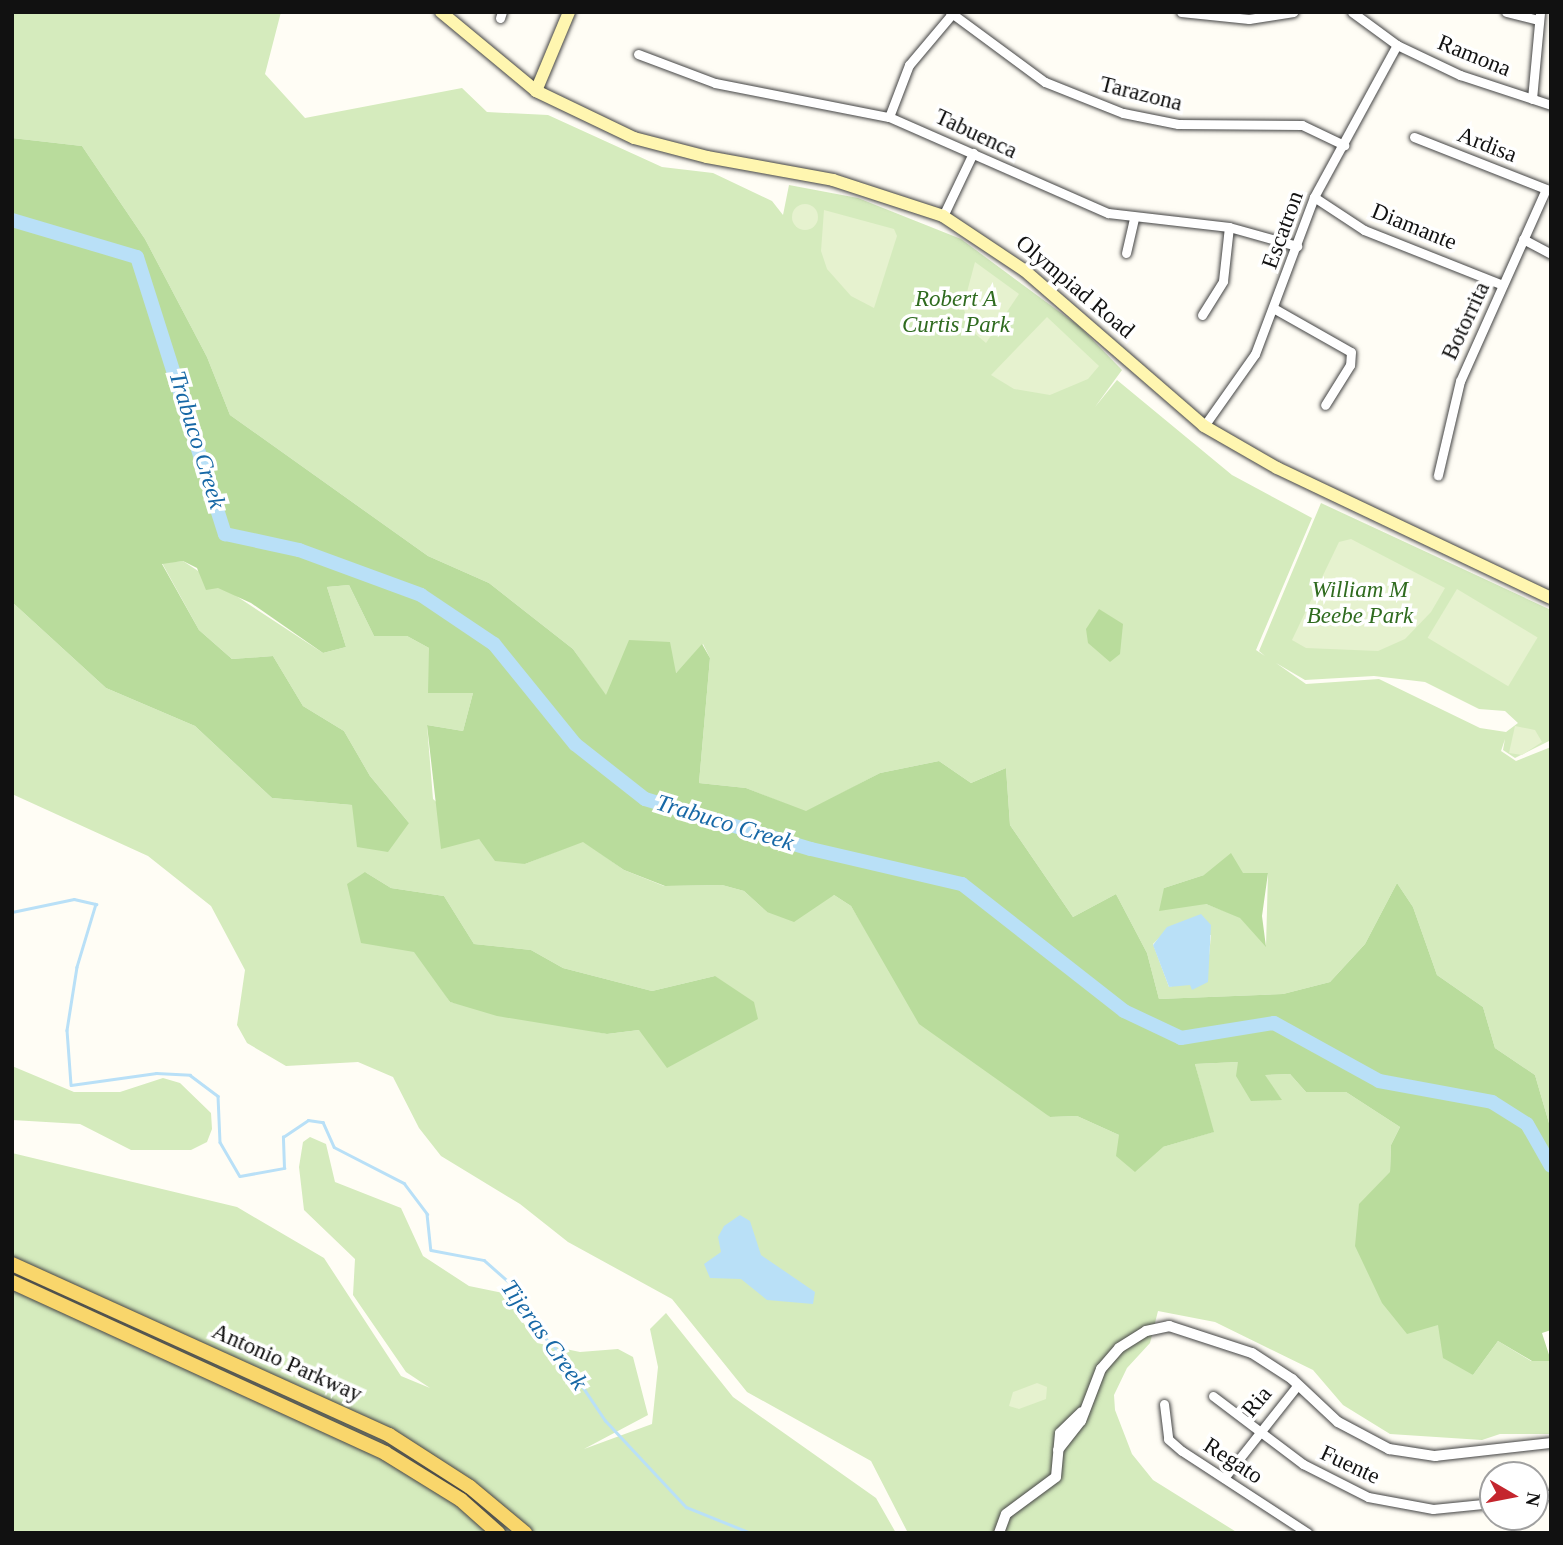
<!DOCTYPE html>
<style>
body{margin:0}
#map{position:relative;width:1563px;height:1545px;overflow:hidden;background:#fffdf5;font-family:"Times New Roman",serif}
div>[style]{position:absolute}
.green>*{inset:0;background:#d5ebbd}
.forest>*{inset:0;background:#b9dc9c}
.pitch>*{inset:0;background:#e6f2cf;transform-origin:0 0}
.round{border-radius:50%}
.water>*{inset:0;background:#b9e0f7}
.stream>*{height:2.5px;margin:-1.25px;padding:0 1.25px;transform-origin:1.25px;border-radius:1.25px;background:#b9e0f7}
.river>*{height:14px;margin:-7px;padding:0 7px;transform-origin:7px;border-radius:7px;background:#b9e0f7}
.roads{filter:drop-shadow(0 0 2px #444) drop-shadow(0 0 2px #444)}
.minor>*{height:9px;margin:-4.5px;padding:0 4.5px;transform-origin:4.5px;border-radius:4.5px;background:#fff}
.tertiary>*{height:10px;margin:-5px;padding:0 5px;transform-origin:5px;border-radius:5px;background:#fff}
.secondary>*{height:12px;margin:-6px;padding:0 6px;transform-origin:6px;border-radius:6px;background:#fff6b0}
.primary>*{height:14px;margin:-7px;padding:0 7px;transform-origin:7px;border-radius:7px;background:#f9d66b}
span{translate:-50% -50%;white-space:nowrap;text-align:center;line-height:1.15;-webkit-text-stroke:7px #fff;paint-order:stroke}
.street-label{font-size:23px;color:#111}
.park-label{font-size:23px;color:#2f6b1f;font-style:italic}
.water-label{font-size:24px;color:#1768a6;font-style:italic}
.frame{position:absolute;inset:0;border:14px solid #111;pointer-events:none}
.north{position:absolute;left:1479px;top:1461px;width:70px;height:70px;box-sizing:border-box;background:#fff;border:2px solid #a0a0a0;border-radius:50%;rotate:100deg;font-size:19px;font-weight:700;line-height:28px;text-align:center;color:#111}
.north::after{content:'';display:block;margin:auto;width:24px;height:32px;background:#c4262e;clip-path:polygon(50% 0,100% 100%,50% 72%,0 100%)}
</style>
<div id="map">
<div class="green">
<div style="clip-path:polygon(evenodd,12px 12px,281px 12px,265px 74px,305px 118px,462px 88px,487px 112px,548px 115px,662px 167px,713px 173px,772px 201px,783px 215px,789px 185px,858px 198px,961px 239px,1080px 327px,1122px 370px,1095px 407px,1117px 380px,1232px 475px,1312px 518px,1256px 650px,1265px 656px,1259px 651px,1321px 503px,1551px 610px,1551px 740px,1515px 758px,1503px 750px,1505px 739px,1501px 751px,1516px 761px,1551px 747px,1551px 1130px,1535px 1075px,1495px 1048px,1483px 1007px,1437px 975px,1413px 907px,1397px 883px,1365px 944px,1330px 982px,1283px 994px,1159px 999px,1147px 953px,1116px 894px,1073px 917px,1010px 825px,1006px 768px,971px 783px,939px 761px,880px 773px,806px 812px,746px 788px,699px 783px,710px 658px,703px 644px,675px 674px,606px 696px,573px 649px,489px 583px,428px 556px,230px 415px,207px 357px,145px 239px,82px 146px,12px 138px,12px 12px,1276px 663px,1305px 680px,1374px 676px,1425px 682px,1479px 709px,1505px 711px,1518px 723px,1506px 732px,1480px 728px,1379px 679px,1306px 684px,1276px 663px,12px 12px,1268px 873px,1266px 946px,1240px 917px,1164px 888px,1204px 875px,1268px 873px,12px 12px,1211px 935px,1207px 976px,1169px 987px,1153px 944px,1159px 938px,1211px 935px)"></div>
<div style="clip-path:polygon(evenodd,183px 561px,323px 653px,346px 647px,327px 587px,349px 585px,374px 636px,407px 636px,429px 648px,473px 693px,463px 731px,427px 725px,433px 799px,479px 839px,525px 864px,583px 841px,624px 870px,664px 886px,722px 885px,744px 891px,767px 912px,834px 895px,851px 906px,885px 962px,1050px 1117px,1077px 1116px,1119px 1135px,1163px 1147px,1213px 1132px,1195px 1064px,1238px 1062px,1281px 1099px,1264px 1075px,1290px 1074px,1306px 1092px,1346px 1092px,1400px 1127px,1391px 1145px,1390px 1172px,1438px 1324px,1473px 1375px,1498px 1341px,1531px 1361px,1551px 1361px,1551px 1434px,1500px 1434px,1482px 1440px,1390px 1434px,1343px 1405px,1313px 1370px,1215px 1322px,1158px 1311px,1150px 1343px,1127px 1368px,1114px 1395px,1115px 1410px,1132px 1454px,1153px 1480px,1238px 1533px,908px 1533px,871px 1461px,747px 1392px,672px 1299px,568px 1242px,520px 1204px,441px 1156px,419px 1128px,393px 1077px,358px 1062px,286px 1066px,247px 1043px,237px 1025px,245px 970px,211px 906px,148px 856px,12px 794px,12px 602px,106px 688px,195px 726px,272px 798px,352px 805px,409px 823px,370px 776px,344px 731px,303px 706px,273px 656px,232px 659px,199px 630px,162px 563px,183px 561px,365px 872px,391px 888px,444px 896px,474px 944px,531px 950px,563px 968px,652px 991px,715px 976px,639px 1030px,607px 1034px,450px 1002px,365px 872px)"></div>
<div style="clip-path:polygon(12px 1066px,74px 1092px,120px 1092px,163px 1078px,180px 1083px,211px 1113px,212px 1129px,207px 1142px,191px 1150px,131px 1150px,80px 1124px,12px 1120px)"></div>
<div style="clip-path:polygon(310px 1137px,326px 1144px,335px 1182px,401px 1208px,423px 1256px,469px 1286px,503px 1293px,537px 1343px,580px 1352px,618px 1349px,633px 1357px,648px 1415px,584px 1449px,652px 1424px,658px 1367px,650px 1329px,666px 1313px,733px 1397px,876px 1498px,896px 1533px,12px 1533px,12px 1153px,237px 1207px,324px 1258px,401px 1376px,430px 1388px,406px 1372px,353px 1295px,355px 1259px,304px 1210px,299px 1167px,303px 1142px)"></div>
</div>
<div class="forest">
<div style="clip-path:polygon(12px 138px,82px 146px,145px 239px,207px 357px,230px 415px,428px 556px,489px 583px,573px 649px,606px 695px,629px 640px,670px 642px,676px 673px,702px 644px,710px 658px,699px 783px,746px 788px,806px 811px,880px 773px,939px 761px,971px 783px,1006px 768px,1010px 825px,1073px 917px,1116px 894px,1147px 953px,1159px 999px,1283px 994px,1330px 982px,1365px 944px,1397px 883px,1413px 907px,1437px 975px,1483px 1007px,1495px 1048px,1535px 1075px,1551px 1130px,1551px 1330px,1542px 1333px,1551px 1361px,1532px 1361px,1498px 1341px,1473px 1375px,1443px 1358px,1438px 1325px,1407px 1334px,1382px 1303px,1355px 1246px,1359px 1204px,1390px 1172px,1391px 1145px,1400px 1127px,1346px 1092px,1306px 1092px,1290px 1074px,1265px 1075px,1282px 1100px,1251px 1101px,1236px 1076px,1238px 1062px,1195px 1064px,1214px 1132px,1163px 1147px,1135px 1172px,1116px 1156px,1119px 1135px,1077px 1116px,1050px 1117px,919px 1024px,851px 906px,834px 895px,794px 922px,767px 912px,744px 891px,722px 885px,665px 886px,624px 870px,583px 842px,525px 864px,495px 861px,479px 839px,441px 849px,427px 725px,463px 731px,473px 693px,428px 693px,429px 648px,407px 636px,374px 636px,349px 585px,327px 587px,346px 647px,323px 653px,251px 603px,218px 588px,206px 590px,197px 568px,183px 561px,162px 564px,199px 630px,232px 659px,273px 656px,303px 706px,344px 731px,370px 776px,409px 823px,388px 852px,357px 847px,352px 805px,272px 798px,195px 726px,106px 688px,12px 602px)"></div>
<div style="clip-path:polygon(1099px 609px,1123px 624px,1120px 654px,1110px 662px,1088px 643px,1086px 629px)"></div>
<div style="clip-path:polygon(1231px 853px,1243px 873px,1268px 873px,1262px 916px,1266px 947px,1240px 918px,1206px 904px,1159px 911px,1164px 888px,1204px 875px)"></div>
<div style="clip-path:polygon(365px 872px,391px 888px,444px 896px,474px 944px,531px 950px,563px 968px,652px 991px,715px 976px,754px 1002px,758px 1019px,667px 1068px,639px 1030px,607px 1034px,497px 1016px,450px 1002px,414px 952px,361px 943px,347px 884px)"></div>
</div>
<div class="pitch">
<div class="round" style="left:792px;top:204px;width:26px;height:26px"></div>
<div style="clip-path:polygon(824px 210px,894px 229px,897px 236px,874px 308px,851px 296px,827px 269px,821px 251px)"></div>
<div style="clip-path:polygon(975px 262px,1019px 294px,986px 343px,972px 331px,963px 307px)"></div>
<div style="clip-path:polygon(1047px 317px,1099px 366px,1088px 379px,1050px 395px,1014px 389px,991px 375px)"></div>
<div style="clip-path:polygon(1351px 539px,1445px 588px,1431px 612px,1405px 639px,1378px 651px,1306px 648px,1292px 640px,1339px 542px)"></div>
<div style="left:1457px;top:589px;width:94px;height:57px;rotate:31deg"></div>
<div style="clip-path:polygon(1515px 726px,1535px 730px,1542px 742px,1522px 755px,1509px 753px)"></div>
<div style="clip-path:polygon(1037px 1383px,1047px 1387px,1046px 1399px,1019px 1409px,1009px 1406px,1013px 1392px)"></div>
</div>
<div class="water">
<div style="clip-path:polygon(1201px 914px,1211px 925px,1208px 982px,1192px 990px,1190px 985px,1169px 987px,1153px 945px,1167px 927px)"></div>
<div style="clip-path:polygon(740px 1215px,750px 1221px,761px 1255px,815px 1292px,813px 1304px,767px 1300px,741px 1279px,710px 1278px,704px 1264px,721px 1252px,718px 1237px,724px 1226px)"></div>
</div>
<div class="stream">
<div style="left:12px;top:912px;width:63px;rotate:-11.8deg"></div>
<div style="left:74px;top:899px;width:23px;rotate:13deg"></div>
<div style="left:96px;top:904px;width:66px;rotate:106.8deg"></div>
<div style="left:77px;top:967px;width:64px;rotate:99deg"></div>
<div style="left:67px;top:1030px;width:55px;rotate:85.8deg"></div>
<div style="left:71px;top:1085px;width:86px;rotate:-8deg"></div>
<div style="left:156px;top:1073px;width:34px;rotate:3deg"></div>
<div style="left:190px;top:1075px;width:35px;rotate:37deg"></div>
<div style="left:218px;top:1096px;width:46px;rotate:87.5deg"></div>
<div style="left:220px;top:1142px;width:39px;rotate:60deg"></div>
<div style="left:240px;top:1176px;width:45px;rotate:-10.3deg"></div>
<div style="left:284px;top:1168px;width:31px;rotate:-92deg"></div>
<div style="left:283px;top:1137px;width:30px;rotate:-34deg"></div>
<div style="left:308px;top:1120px;width:15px;rotate:8deg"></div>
<div style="left:323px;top:1122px;width:27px;rotate:66deg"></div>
<div style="left:334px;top:1147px;width:79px;rotate:27.2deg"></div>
<div style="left:404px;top:1183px;width:39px;rotate:53deg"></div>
<div style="left:427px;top:1214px;width:36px;rotate:84deg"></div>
<div style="left:431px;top:1250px;width:54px;rotate:10.7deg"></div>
<div style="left:484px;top:1260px;width:45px;rotate:41.4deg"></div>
<div style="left:518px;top:1290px;width:41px;rotate:65.3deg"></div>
<div style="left:535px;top:1327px;width:36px;rotate:46deg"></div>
<div style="left:560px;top:1353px;width:81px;rotate:56.1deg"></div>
<div style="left:605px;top:1420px;width:119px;rotate:47deg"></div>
<div style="left:686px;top:1507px;width:70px;rotate:21.8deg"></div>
</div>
<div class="river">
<div style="left:12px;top:220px;width:130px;rotate:16.5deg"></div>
<div style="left:137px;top:257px;width:291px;rotate:72.4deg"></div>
<div style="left:225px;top:534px;width:76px;rotate:12.2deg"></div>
<div style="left:299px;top:550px;width:130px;rotate:20.2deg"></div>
<div style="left:421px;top:595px;width:88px;rotate:33.9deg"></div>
<div style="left:494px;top:644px;width:129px;rotate:51deg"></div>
<div style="left:575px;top:744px;width:89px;rotate:38.2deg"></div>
<div style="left:645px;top:799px;width:173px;rotate:16.8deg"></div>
<div style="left:811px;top:849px;width:155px;rotate:13.1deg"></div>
<div style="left:962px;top:884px;width:206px;rotate:38.1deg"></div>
<div style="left:1124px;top:1011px;width:63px;rotate:25.3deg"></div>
<div style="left:1181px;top:1038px;width:94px;rotate:-9.2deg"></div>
<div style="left:1274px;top:1023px;width:120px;rotate:28.9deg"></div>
<div style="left:1379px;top:1081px;width:115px;rotate:10.5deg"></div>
<div style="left:1492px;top:1102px;width:41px;rotate:32.2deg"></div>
<div style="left:1527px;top:1124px;width:48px;rotate:60.3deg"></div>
</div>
<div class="roads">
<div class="minor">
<div style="left:950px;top:12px;width:118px;rotate:36.4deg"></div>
<div style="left:1045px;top:82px;width:84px;rotate:21.7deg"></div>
<div style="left:1123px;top:113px;width:56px;rotate:11.3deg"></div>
<div style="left:1178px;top:124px;width:124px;rotate:0.5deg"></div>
<div style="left:1302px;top:125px;width:47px;rotate:25.5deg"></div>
<div style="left:1181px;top:12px;width:68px;rotate:5.9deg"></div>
<div style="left:1249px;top:19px;width:45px;rotate:-9deg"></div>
<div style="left:1352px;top:12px;width:56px;rotate:36.3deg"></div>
<div style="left:1397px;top:45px;width:70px;rotate:25.5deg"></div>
<div style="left:1460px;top:75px;width:96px;rotate:18.2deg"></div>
<div style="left:1506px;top:12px;width:34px;rotate:14deg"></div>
<div style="left:500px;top:18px;width:6px;rotate:-72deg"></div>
<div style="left:638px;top:54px;width:82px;rotate:20.6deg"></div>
<div style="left:715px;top:83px;width:177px;rotate:11.1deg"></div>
<div style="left:889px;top:117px;width:239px;rotate:23.7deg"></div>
<div style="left:1108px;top:213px;width:122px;rotate:6.6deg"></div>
<div style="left:1229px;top:227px;width:71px;rotate:15.6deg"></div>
<div style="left:1532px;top:99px;width:87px;rotate:-84.7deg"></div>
<div style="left:889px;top:117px;width:56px;rotate:-69deg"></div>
<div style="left:909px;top:65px;width:67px;rotate:-49.9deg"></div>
<div style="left:1414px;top:137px;width:142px;rotate:21.5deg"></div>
<div style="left:1546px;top:189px;width:210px;rotate:114.1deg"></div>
<div style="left:1460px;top:381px;width:97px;rotate:103.2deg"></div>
<div style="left:1314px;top:197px;width:60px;rotate:33.4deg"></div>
<div style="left:1364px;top:230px;width:149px;rotate:21.6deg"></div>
<div style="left:943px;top:216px;width:70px;rotate:-64.5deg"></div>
<div style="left:1523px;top:239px;width:32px;rotate:28deg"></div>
<div style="left:1126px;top:253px;width:35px;rotate:-77deg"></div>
<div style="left:1275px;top:309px;width:87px;rotate:29.5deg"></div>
<div style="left:1351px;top:352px;width:13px;rotate:94deg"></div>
<div style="left:1350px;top:365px;width:47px;rotate:122deg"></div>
<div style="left:1202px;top:315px;width:40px;rotate:-58deg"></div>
<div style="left:1223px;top:281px;width:54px;rotate:-83.7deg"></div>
<div style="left:1204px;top:426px;width:88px;rotate:-54.7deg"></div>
<div style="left:1255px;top:354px;width:168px;rotate:-69.4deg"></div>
<div style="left:1314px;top:197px;width:173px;rotate:-61.4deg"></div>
<div style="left:1213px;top:1396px;width:113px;rotate:37.1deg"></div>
<div style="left:1303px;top:1464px;width:73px;rotate:26.9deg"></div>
<div style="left:1368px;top:1497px;width:66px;rotate:10.5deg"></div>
<div style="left:1433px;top:1509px;width:60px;rotate:-5.7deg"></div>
<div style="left:1164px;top:1404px;width:35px;rotate:83deg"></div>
<div style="left:1168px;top:1439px;width:18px;rotate:41deg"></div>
<div style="left:1182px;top:1451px;width:150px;rotate:33.1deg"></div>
<div style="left:1224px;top:1478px;width:117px;rotate:-51.6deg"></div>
<div style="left:1535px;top:1495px;width:16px"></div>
</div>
<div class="tertiary">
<div style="left:1058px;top:1450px;width:37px;rotate:-52deg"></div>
<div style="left:1081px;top:1421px;width:56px;rotate:-69deg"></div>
<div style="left:1101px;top:1369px;width:28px;rotate:-49deg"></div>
<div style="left:1119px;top:1348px;width:32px;rotate:-32deg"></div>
<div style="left:1146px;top:1331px;width:24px;rotate:-12deg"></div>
<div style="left:1169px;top:1326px;width:87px;rotate:18deg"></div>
<div style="left:1252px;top:1353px;width:48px;rotate:33deg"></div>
<div style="left:1292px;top:1379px;width:63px;rotate:43.1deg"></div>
<div style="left:1338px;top:1422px;width:58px;rotate:27.9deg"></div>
<div style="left:1389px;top:1449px;width:47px;rotate:8.7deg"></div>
<div style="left:1435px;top:1456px;width:117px;rotate:-6.4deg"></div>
<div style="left:999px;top:1533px;width:20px;rotate:-70deg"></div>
<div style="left:1006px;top:1514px;width:62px;rotate:-36.5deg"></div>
<div style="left:1056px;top:1477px;width:44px;rotate:-84.8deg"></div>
<div style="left:1060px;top:1433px;width:30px;rotate:-44deg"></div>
</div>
<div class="secondary">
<div style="left:441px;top:12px;width:124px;rotate:39.7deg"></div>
<div style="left:536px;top:91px;width:109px;rotate:25.6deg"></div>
<div style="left:634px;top:138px;width:75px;rotate:14.6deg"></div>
<div style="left:707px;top:157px;width:128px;rotate:10.3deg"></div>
<div style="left:833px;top:180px;width:116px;rotate:18.1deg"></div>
<div style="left:943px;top:216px;width:97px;rotate:33.7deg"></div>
<div style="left:1024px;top:270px;width:238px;rotate:40.9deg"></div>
<div style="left:1204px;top:426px;width:84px;rotate:29.9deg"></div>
<div style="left:1277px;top:468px;width:303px;rotate:25.4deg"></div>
<div style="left:536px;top:91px;width:86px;rotate:-67.3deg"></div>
</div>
<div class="primary">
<div style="left:12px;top:1264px;width:414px;rotate:24.4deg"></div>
<div style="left:389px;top:1435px;width:96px;rotate:32.7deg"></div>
<div style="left:470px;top:1487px;width:72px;rotate:39.9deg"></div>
<div style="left:12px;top:1282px;width:410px;rotate:24.6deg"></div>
<div style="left:385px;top:1453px;width:89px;rotate:31.7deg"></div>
<div style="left:461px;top:1500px;width:50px;rotate:41.7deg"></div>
</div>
</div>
<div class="street-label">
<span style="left:1474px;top:56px;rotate:22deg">Ramona</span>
<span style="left:1141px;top:94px;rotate:14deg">Tarazona</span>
<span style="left:976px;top:134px;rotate:25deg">Tabuenca</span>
<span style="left:1487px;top:145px;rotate:21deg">Ardisa</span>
<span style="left:1414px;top:227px;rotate:22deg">Diamante</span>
<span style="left:1283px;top:230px;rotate:-70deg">Escatron</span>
<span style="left:1075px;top:287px;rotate:40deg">Olympiad Road</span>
<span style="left:1466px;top:321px;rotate:-65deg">Botorrita</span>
<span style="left:287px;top:1363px;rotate:24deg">Antonio Parkway</span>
<span style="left:1257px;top:1402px;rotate:-50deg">Ria</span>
<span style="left:1233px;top:1461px;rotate:33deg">Regato</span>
<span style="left:1350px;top:1465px;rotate:25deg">Fuente</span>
</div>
<div class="park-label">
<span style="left:956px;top:312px">Robert A<br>Curtis Park</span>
<span style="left:1360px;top:603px">William M<br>Beebe Park</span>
</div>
<div class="water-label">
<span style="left:197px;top:440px;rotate:73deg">Trabuco Creek</span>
<span style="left:725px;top:823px;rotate:17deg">Trabuco Creek</span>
<span style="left:544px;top:1335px;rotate:54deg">Tijeras Creek</span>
</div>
<div class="frame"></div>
<div class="north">N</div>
</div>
